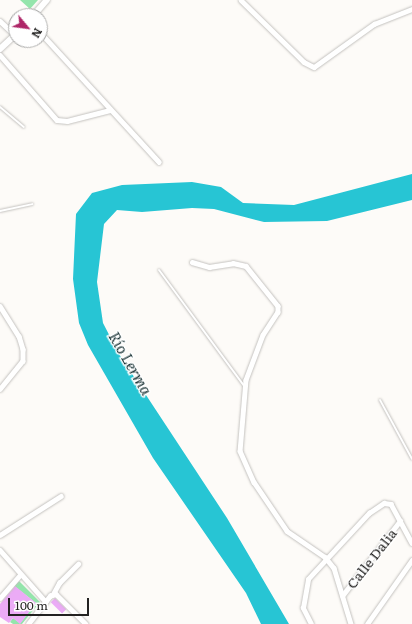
<!DOCTYPE html>
<meta charset="utf-8">
<style>
body{margin:0}
#map{position:relative;width:412px;height:624px;overflow:hidden;background:#fdfbf8;font-family:Literata,serif}
div>[style]{position:absolute}
.green>*{inset:0;background:#94e5ac}
.water>*{inset:0;background:#27c5d4}
.building>*{inset:0;background:#ebabf6;transform-origin:0 0}
.roads{filter:drop-shadow(0 0 1px #c4c2bf) drop-shadow(0 0 1px #c4c2bf)}
.service>*{height:2px;margin:-1px;padding:0 1px;transform-origin:1px;border-radius:1px;background:#fff}
.minor>*{height:4.5px;margin:-2.25px;padding:0 2.25px;transform-origin:2.25px;border-radius:2.25px;background:#fff}
.secondary>*{height:6px;margin:-3px;padding:0 3px;transform-origin:3px;border-radius:3px;background:#fff}
span{translate:-50% -50%;white-space:nowrap;text-align:center;line-height:1.15;-webkit-text-stroke:3px #fff;paint-order:stroke}
.street-label{font-size:14px;color:#232221}
.water-label{font-size:15px;color:#152e30;font-style:italic}
.north{position:absolute;left:8px;top:8px;width:40px;height:40px;box-sizing:border-box;background:#fff;border:1px solid #a7a7a6;border-radius:50%;rotate:119deg;font-size:11px;font-weight:700;line-height:16px;text-align:center;color:#232221}
.north::after{content:'';display:block;margin:auto;width:14px;height:18px;background:#ae2668;clip-path:polygon(50% 0,100% 100%,50% 72%,0 100%)}
.scale{position:absolute;left:8px;top:598px;width:81px;height:18px;box-sizing:border-box;border:2px solid #232221;border-top:0;padding-left:5px;font-size:12px;line-height:14px;white-space:nowrap;color:#232221;-webkit-text-stroke:3px #fff;paint-order:stroke}
</style>
<div id="map">
<div class="green">
<div style="clip-path:polygon(20px 0,38px 0,30px 9px)"></div>
<div style="clip-path:polygon(19px 581px,40px 602px,22px 624px,13px 624px,10px 622px,13px 618px,20px 623px,36px 603px,14px 586px)"></div>
</div>
<div class="water">
<div style="clip-path:polygon(412px 174px,412px 200px,327px 221px,264px 222px,214px 209px,192px 208px,142px 212px,117px 210px,104px 224px,97px 282px,103px 323px,119px 354px,227px 518px,289px 624px,261px 624px,246px 593px,153px 458px,88px 345px,79px 323px,73px 279px,76px 214px,92px 193px,122px 185px,192px 182px,221px 187px,243px 203px,294px 205px)"></div>
</div>
<div class="building">
<div style="clip-path:polygon(15px 586px,36px 603px,20px 624px,13px 618px,9px 623px,0 617px,0 604px)"></div>
<div style="left:55px;top:598px;width:16px;height:6px;rotate:45deg"></div>
</div>
<div class="roads">
<div class="service">
<div style="left:0;top:107px;width:31px;rotate:40deg"></div>
<div style="left:0;top:211px;width:33px;rotate:-12deg"></div>
<div style="left:159px;top:270px;width:145px;rotate:53.7deg"></div>
<div style="left:380px;top:400px;width:67px;rotate:61.5deg"></div>
</div>
<div class="minor">
<div style="left:241px;top:0;width:88px;rotate:44.5deg"></div>
<div style="left:304px;top:62px;width:11px;rotate:27deg"></div>
<div style="left:314px;top:67px;width:74px;rotate:-35.6deg"></div>
<div style="left:374px;top:24px;width:41px;rotate:-21.5deg"></div>
<div style="left:0;top:21px;width:21px;rotate:43deg"></div>
<div style="left:40px;top:32px;width:176px;rotate:47.5deg"></div>
<div style="left:0;top:55px;width:86px;rotate:48.8deg"></div>
<div style="left:57px;top:120px;width:10px;rotate:6deg"></div>
<div style="left:67px;top:121px;width:44px;rotate:-14.3deg"></div>
<div style="left:192px;top:262px;width:18px;rotate:16deg"></div>
<div style="left:209px;top:267px;width:24px;rotate:-9deg"></div>
<div style="left:233px;top:263px;width:13px;rotate:13deg"></div>
<div style="left:246px;top:266px;width:51px;rotate:51.3deg"></div>
<div style="left:278px;top:306px;width:6px;rotate:90deg"></div>
<div style="left:278px;top:312px;width:27px;rotate:123deg"></div>
<div style="left:263px;top:335px;width:48px;rotate:110.7deg"></div>
<div style="left:246px;top:380px;width:71px;rotate:94.8deg"></div>
<div style="left:240px;top:451px;width:34px;rotate:66deg"></div>
<div style="left:254px;top:482px;width:59px;rotate:56deg"></div>
<div style="left:287px;top:531px;width:46px;rotate:34.4deg"></div>
<div style="left:325px;top:557px;width:14px;rotate:51deg"></div>
<div style="left:334px;top:568px;width:59px;rotate:73.1deg"></div>
<div style="left:0;top:306px;width:36px;rotate:58deg"></div>
<div style="left:19px;top:336px;width:14px;rotate:73deg"></div>
<div style="left:23px;top:349px;width:12px;rotate:90deg"></div>
<div style="left:23px;top:361px;width:36px;rotate:129deg"></div>
<div style="left:0;top:535px;width:72px;rotate:-32.6deg"></div>
<div style="left:0;top:550px;width:69px;rotate:48.5deg"></div>
<div style="left:53px;top:594px;width:13px;rotate:-61deg"></div>
<div style="left:59px;top:583px;width:27px;rotate:-45deg"></div>
<div style="left:342px;top:596px;width:95px;rotate:-52.3deg"></div>
<div style="left:0;top:598px;width:30px;rotate:-49deg"></div>
<div style="left:28px;top:624px;width:36px;rotate:-52deg"></div>
<div style="left:50px;top:596px;width:6px;rotate:-18deg"></div>
<div style="left:56px;top:594px;width:42px;rotate:45deg"></div>
<div style="left:311px;top:624px;width:18px;rotate:-117deg"></div>
<div style="left:303px;top:608px;width:29px;rotate:-80deg"></div>
<div style="left:308px;top:579px;width:90px;rotate:-47.3deg"></div>
<div style="left:369px;top:513px;width:18px;rotate:-34deg"></div>
<div style="left:384px;top:503px;width:7px;rotate:8deg"></div>
<div style="left:391px;top:504px;width:44px;rotate:61.7deg"></div>
<div style="left:367px;top:624px;width:78px;rotate:-54.9deg"></div>
</div>
<div class="secondary">
<div style="left:33px;top:16px;width:21px;rotate:-49deg"></div>
<div style="left:0;top:49px;width:22px;rotate:-43deg"></div>
</div>
</div>
<div class="street-label">
<span style="left:371px;top:558px;rotate:-52deg">Calle Dalia</span>
</div>
<div class="water-label">
<span style="left:131px;top:363px;rotate:60deg">Río Lerma</span>
</div>
<div class="north">N</div>
<div class="scale">100 m</div>
</div>
